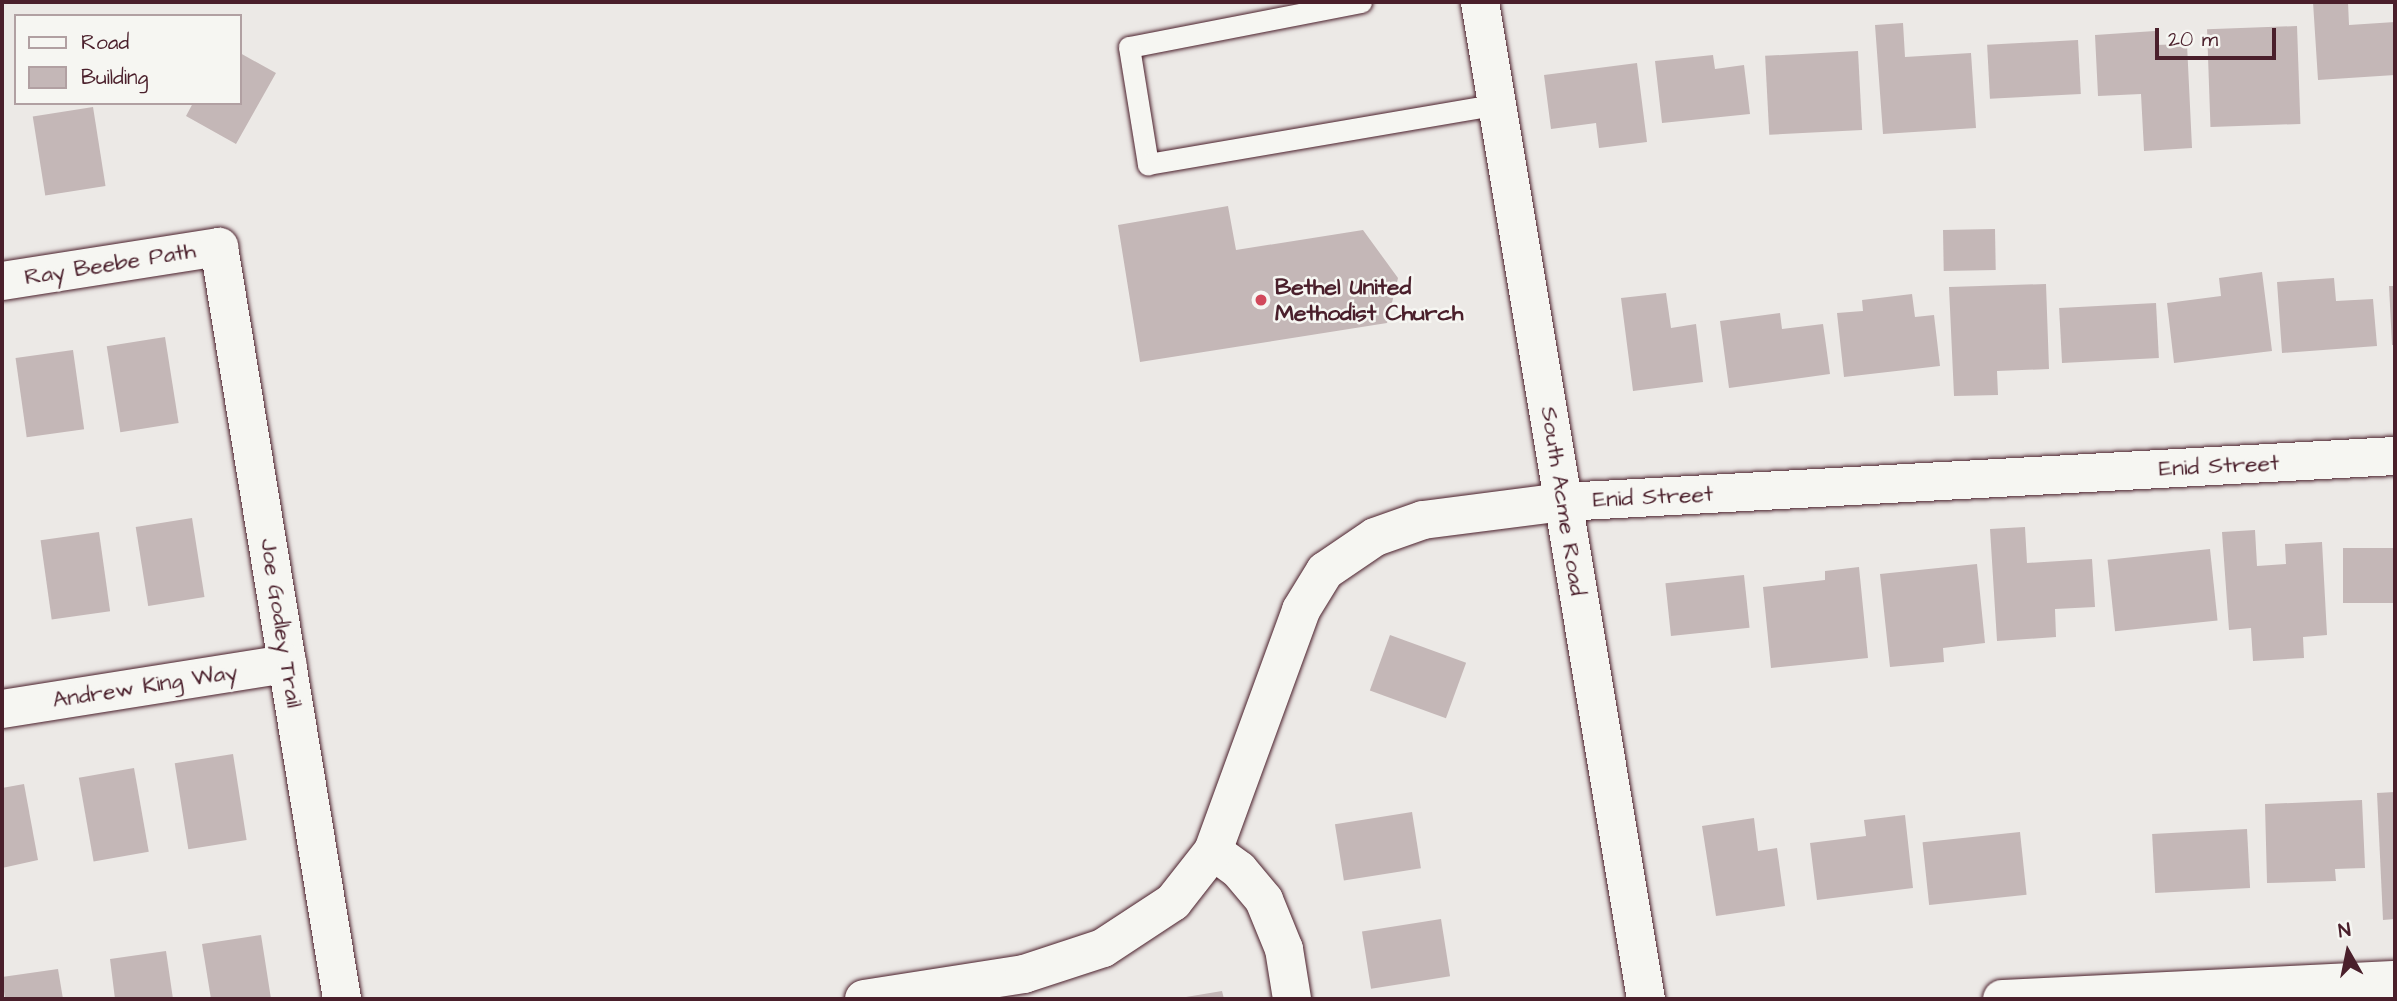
<!DOCTYPE html>
<style>
body{margin:0}
#map{position:relative;width:2397px;height:1001px;overflow:hidden;background:#ece9e6;font-family:"Architects Daughter",sans-serif}
div>[style]{position:absolute}
.building>*{inset:0;background:#c4b7b7;transform-origin:0 0}
.roads{filter:drop-shadow(0 0 2px #4a1f2b) drop-shadow(0 0 2px #4a1f2b)}
.service>*{height:21px;margin:-10.5px;padding:0 10.5px;transform-origin:10.5px;border-radius:10.5px;background:#f6f6f2}
.minor>*{height:38px;margin:-19px;padding:0 19px;transform-origin:19px;border-radius:19px;background:#f6f6f2}
.tertiary>*{height:38px;margin:-19px;padding:0 19px;transform-origin:19px;border-radius:19px;background:#f6f6f2}
.dots>*{width:19px;height:19px;translate:-50% -50%;box-sizing:border-box;border:4px solid #f6f6f2;border-radius:50%}
span{translate:-50% -50%;white-space:nowrap;text-align:center;line-height:1.15;-webkit-text-stroke:5px #f6f6f2;paint-order:stroke}
.street-label{font-size:23px;color:#4a1f2b}
.poi-label{font-size:23px;color:#4a1f2b;font-weight:700}
.left{translate:0 -50%;text-align:left}
.frame{position:absolute;inset:0;border:4px solid #4a1f2b;pointer-events:none}
.legend{position:absolute;left:14px;top:14px;width:228px;height:91px;box-sizing:border-box;background:#f6f6f2;border:2px solid #b1a0a2;margin:0;padding:9px 12px;list-style:none;font-size:21px;color:#4a1f2b}
.legend li{display:flex;align-items:center;gap:14px;height:35px}
.legend b{width:35px;border:2px solid #b1a0a2}
.north{position:absolute;left:2313px;top:917px;width:70px;height:70px;-webkit-text-stroke:5px #f6f6f2;paint-order:stroke;rotate:351deg;font-size:19px;font-weight:700;line-height:28px;text-align:center;color:#4a1f2b}
.north::after{content:'';display:block;margin:auto;width:24px;height:32px;background:#4a1f2b;clip-path:polygon(50% 0,100% 100%,50% 72%,0 100%)}
.scale{position:absolute;left:2155px;top:28px;width:121px;height:32px;box-sizing:border-box;border:4px solid #4a1f2b;border-top:0;padding-left:9px;font-size:21px;line-height:24px;white-space:nowrap;color:#4a1f2b;-webkit-text-stroke:5px #f6f6f2;paint-order:stroke}
</style>
<div id="map">
<div class="building">
<div style="clip-path:polygon(2313px 2px,2348px 2px,2349px 25px,2395px 22px,2395px 75px,2318px 80px)"></div>
<div style="clip-path:polygon(1903px 23px,1905px 57px,1971px 53px,1976px 128px,1883px 134px,1875px 25px)"></div>
<div style="left:2297px;top:26px;width:98px;height:90px;rotate:88deg"></div>
<div style="clip-path:polygon(2155px 31px,2155px 45px,2187px 44px,2192px 148px,2144px 151px,2141px 94px,2098px 96px,2095px 35px)"></div>
<div style="left:2078px;top:40px;width:54px;height:91px;rotate:87deg"></div>
<div style="left:1858px;top:51px;width:79px;height:93px;rotate:87deg"></div>
<div style="clip-path:polygon(240px 53px,276px 73px,236px 144px,186px 116px,193px 103px,240px 103px)"></div>
<div style="clip-path:polygon(1713px 55px,1715px 69px,1744px 65px,1750px 114px,1662px 123px,1655px 61px)"></div>
<div style="clip-path:polygon(1637px 63px,1647px 142px,1599px 148px,1596px 123px,1551px 129px,1544px 75px)"></div>
<div style="left:93px;top:107px;width:80px;height:61px;rotate:81deg"></div>
<div style="clip-path:polygon(1228px 206px,1236px 250px,1363px 230px,1398px 278px,1387px 323px,1140px 362px,1118px 225px)"></div>
<div style="left:1995px;top:229px;width:41px;height:52px;rotate:89deg"></div>
<div style="clip-path:polygon(2262px 272px,2272px 351px,2174px 363px,2167px 303px,2221px 296px,2219px 278px)"></div>
<div style="clip-path:polygon(2334px 278px,2336px 301px,2373px 299px,2377px 346px,2282px 353px,2277px 282px)"></div>
<div style="clip-path:polygon(2046px 284px,2049px 369px,1997px 371px,1998px 395px,1954px 396px,1949px 287px)"></div>
<div style="clip-path:polygon(2389px 286px,2395px 286px,2395px 345px,2392px 345px)"></div>
<div style="clip-path:polygon(1666px 293px,1671px 328px,1696px 324px,1703px 382px,1633px 391px,1621px 298px)"></div>
<div style="clip-path:polygon(1912px 294px,1915px 317px,1934px 315px,1940px 366px,1844px 377px,1837px 313px,1863px 311px,1862px 300px)"></div>
<div style="left:2156px;top:303px;width:55px;height:97px;rotate:87deg"></div>
<div style="clip-path:polygon(1780px 313px,1782px 329px,1823px 324px,1830px 374px,1729px 388px,1720px 321px)"></div>
<div style="left:165px;top:337px;width:87px;height:59px;rotate:81deg"></div>
<div style="left:73px;top:350px;width:80px;height:58px;rotate:82deg"></div>
<div style="left:192px;top:518px;width:80px;height:57px;rotate:81deg"></div>
<div style="clip-path:polygon(2025px 527px,2027px 563px,2092px 559px,2095px 607px,2055px 609px,2056px 637px,1997px 641px,1990px 529px)"></div>
<div style="clip-path:polygon(2255px 530px,2257px 566px,2286px 564px,2285px 544px,2322px 542px,2327px 635px,2303px 637px,2304px 658px,2253px 661px,2251px 628px,2229px 630px,2222px 532px)"></div>
<div style="left:99px;top:532px;width:80px;height:59px;rotate:82deg"></div>
<div style="left:2395px;top:548px;width:55px;height:52px;rotate:90deg"></div>
<div style="left:2210px;top:549px;width:72px;height:103px;rotate:84deg"></div>
<div style="clip-path:polygon(1977px 564px,1985px 643px,1943px 648px,1944px 662px,1890px 667px,1880px 574px)"></div>
<div style="clip-path:polygon(1859px 567px,1868px 658px,1771px 668px,1763px 587px,1825px 580px,1825px 571px)"></div>
<div style="left:1744px;top:575px;width:53px;height:79px;rotate:84deg"></div>
<div style="left:1390px;top:635px;width:81px;height:59px;rotate:20deg"></div>
<div style="left:233px;top:754px;width:87px;height:59px;rotate:81deg"></div>
<div style="left:134px;top:768px;width:85px;height:56px;rotate:80deg"></div>
<div style="clip-path:polygon(24px 784px,38px 860px,2px 868px,2px 788px)"></div>
<div style="clip-path:polygon(2395px 792px,2395px 919px,2383px 920px,2377px 793px)"></div>
<div style="clip-path:polygon(2362px 800px,2365px 868px,2335px 869px,2336px 881px,2267px 883px,2265px 804px)"></div>
<div style="left:1412px;top:812px;width:57px;height:78px;rotate:81deg"></div>
<div style="clip-path:polygon(1905px 815px,1913px 888px,1817px 900px,1810px 843px,1866px 836px,1864px 820px)"></div>
<div style="clip-path:polygon(1754px 818px,1758px 851px,1777px 848px,1785px 906px,1716px 916px,1702px 826px)"></div>
<div style="left:2247px;top:829px;width:59px;height:95px;rotate:87deg"></div>
<div style="left:2020px;top:832px;width:63px;height:98px;rotate:84deg"></div>
<div style="left:1441px;top:919px;width:58px;height:80px;rotate:81deg"></div>
<div style="clip-path:polygon(261px 935px,271px 999px,211px 999px,202px 944px)"></div>
<div style="clip-path:polygon(166px 951px,173px 999px,115px 999px,110px 959px)"></div>
<div style="clip-path:polygon(58px 969px,63px 999px,5px 999px,2px 977px)"></div>
<div style="clip-path:polygon(1222px 991px,1224px 999px,1180px 999px,1180px 998px)"></div>
</div>
<div class="roads">
<div class="service">
<div style="left:1361px;top:2px;width:236px;rotate:169deg"></div>
<div style="left:1129px;top:47px;width:119px;rotate:80.8deg"></div>
<div style="left:1148px;top:164px;width:355px;rotate:-9.7deg"></div>
</div>
<div class="minor">
<div style="left:2px;top:281px;width:220px;rotate:-8.9deg"></div>
<div style="left:219px;top:247px;width:762px;rotate:80.71deg"></div>
<div style="left:2px;top:709px;width:289px;rotate:-9deg"></div>
<div style="left:1213px;top:851px;width:32px;rotate:36deg"></div>
<div style="left:1239px;top:870px;width:39px;rotate:50deg"></div>
<div style="left:1264px;top:900px;width:53px;rotate:67.8deg"></div>
<div style="left:1284px;top:949px;width:51px;rotate:80.9deg"></div>
<div style="left:864px;top:999px;width:162px;rotate:-8.9deg"></div>
<div style="left:1024px;top:974px;width:83px;rotate:-18.2deg"></div>
<div style="left:1103px;top:948px;width:84px;rotate:-33.3deg"></div>
<div style="left:1173px;top:902px;width:65px;rotate:-51.9deg"></div>
<div style="left:1213px;top:851px;width:257px;rotate:-69.9deg"></div>
<div style="left:1301px;top:610px;width:46px;rotate:-58.4deg"></div>
<div style="left:1325px;top:571px;width:60px;rotate:-34.2deg"></div>
<div style="left:1375px;top:537px;width:51px;rotate:-19.5deg"></div>
<div style="left:1423px;top:520px;width:142px;rotate:-7.3deg"></div>
<div style="left:1564px;top:502px;width:832px;rotate:-3.17deg"></div>
<div style="left:2002px;top:999px;width:393px;rotate:-2.8deg"></div>
</div>
<div class="tertiary">
<div style="left:1480px;top:2px;width:1011px;rotate:80.55deg"></div>
</div>
</div>
<div class="dots">
<div style="left:1261px;top:300px;background:#d1495b"></div>
</div>
<div class="street-label">
<span style="left:110px;top:264px;rotate:-9deg">Ray Beebe Path</span>
<span style="left:2219px;top:466px;rotate:-3deg">Enid Street</span>
<span style="left:1653px;top:497px;rotate:-3deg">Enid Street</span>
<span style="left:1563px;top:501px;rotate:81deg">South Acme Road</span>
<span style="left:281px;top:623px;rotate:81deg">Joe Godley Trail</span>
<span style="left:145px;top:686px;rotate:-9deg">Andrew King Way</span>
</div>
<div class="poi-label">
<span class="left" style="left:1275px;top:300px">Bethel United<br>Methodist Church</span>
</div>
<div class="frame"></div>
<ul class="legend">
<li><b style="height:9px;background:#f6f6f2"></b>Road</li>
<li><b style="height:19px;background:#c4b7b7"></b>Building</li>
</ul>
<div class="north">N</div>
<div class="scale">20 m</div>
</div>
